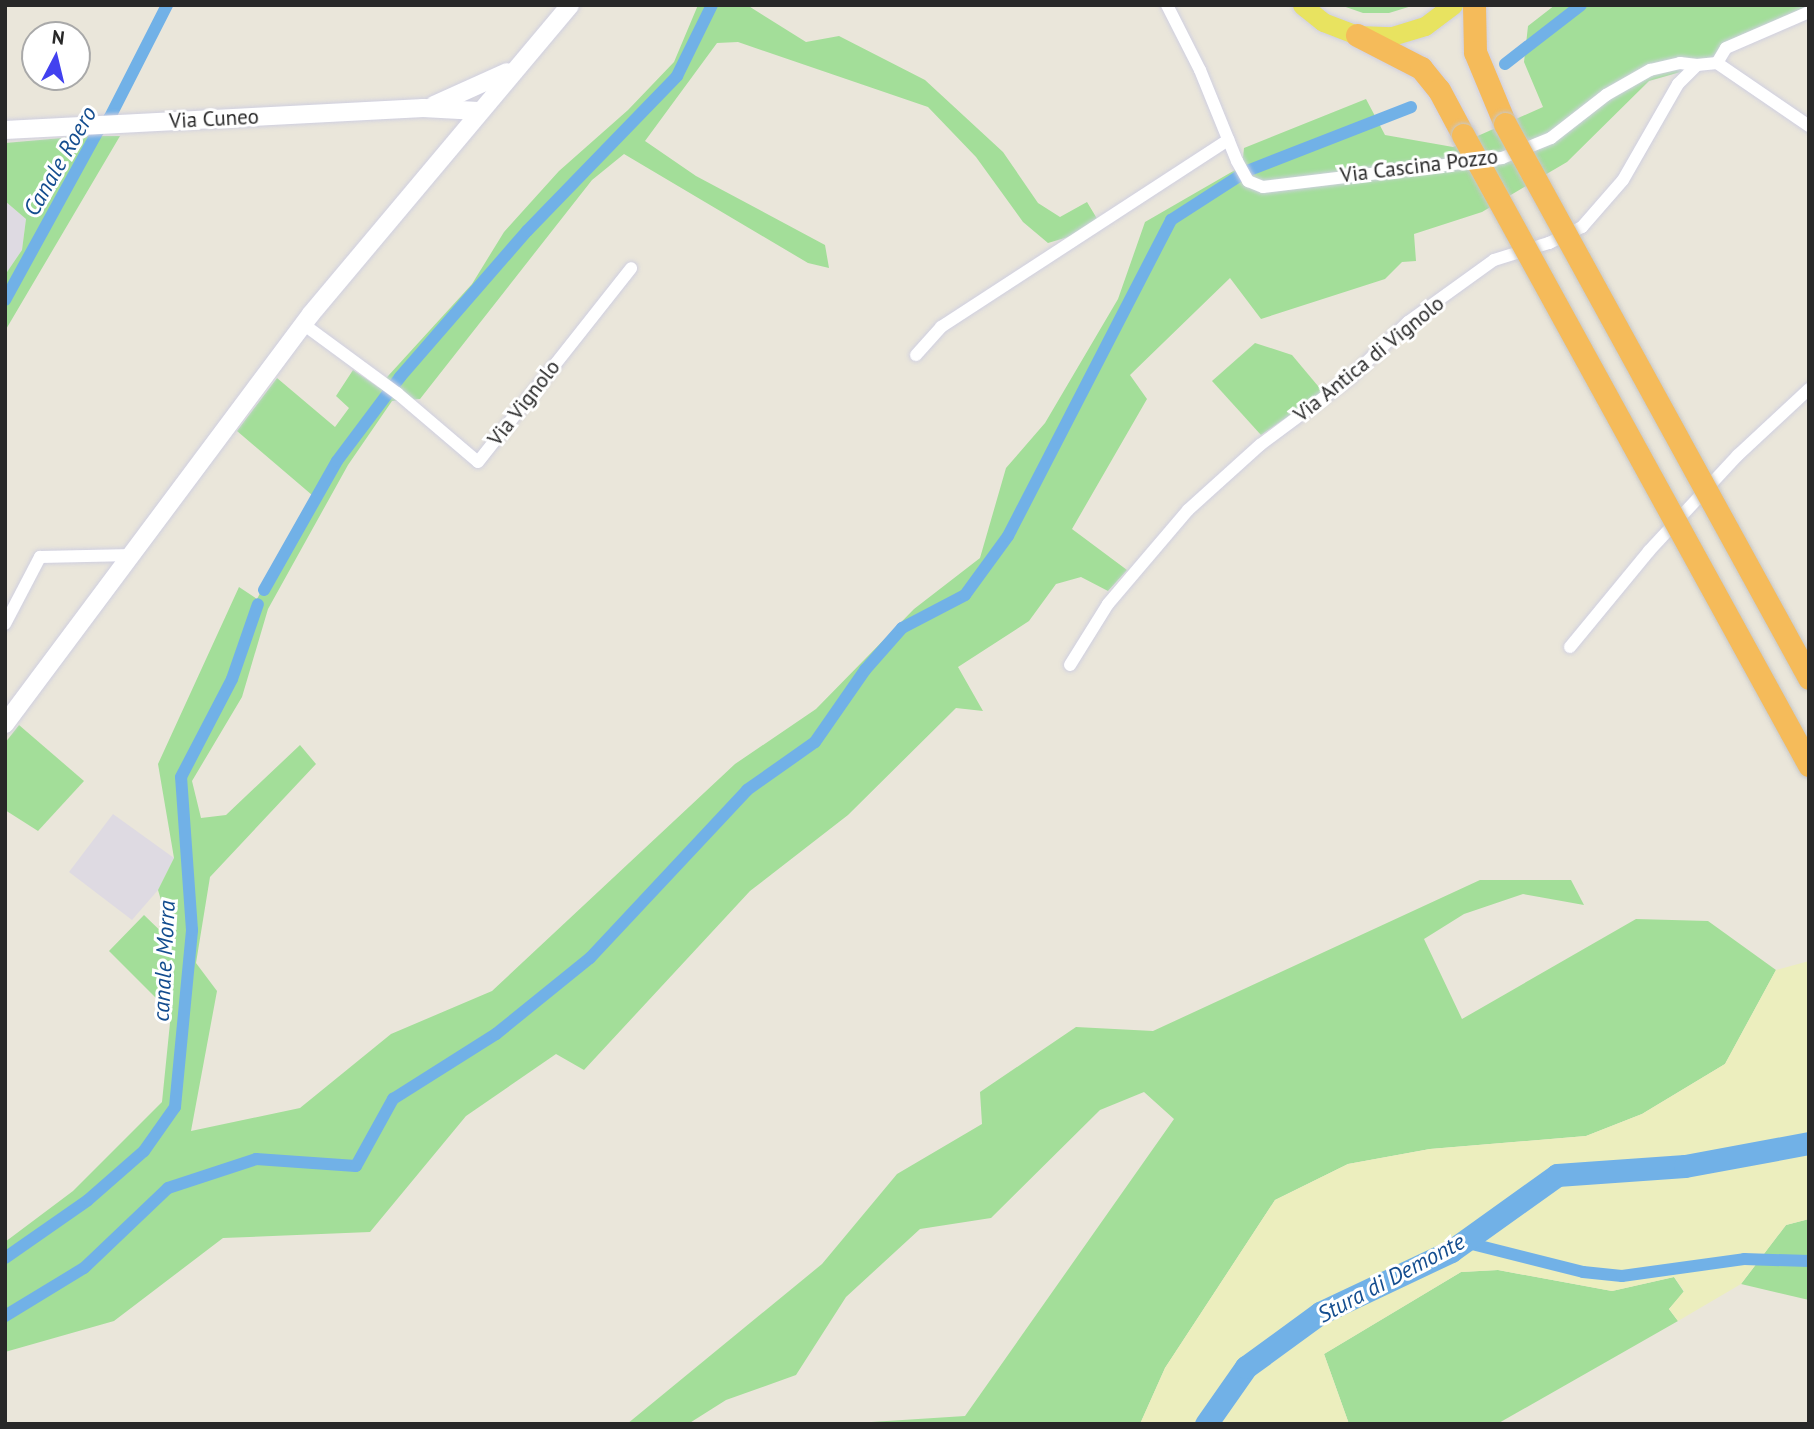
<!DOCTYPE html>
<style>
body{margin:0}
#map{position:relative;width:1814px;height:1429px;overflow:hidden;background:#eae6da;font-family:"PT Sans",sans-serif}
div>[style]{position:absolute}
.industrial>*{inset:0;background:#dedae2}
.green>*{inset:0;background:#a3de99}
.sand>*{inset:0;background:#eceebe}
.canal>*{height:12px;margin:-6px;padding:0 6px;transform-origin:6px;border-radius:6px;background:#71b1e7}
.river>*{height:23px;margin:-11.5px;padding:0 11.5px;transform-origin:11.5px;border-radius:11.5px;background:#71b1e7}
.roads{filter:drop-shadow(0 0 2px #cfcfe0) drop-shadow(0 0 2px #cfcfe0)}
.street>*{height:12px;margin:-6px;padding:0 6px;transform-origin:6px;border-radius:6px;background:#fff}
.secondary>*{height:18px;margin:-9px;padding:0 9px;transform-origin:9px;border-radius:9px;background:#fff}
.primary>*{height:19px;margin:-9.5px;padding:0 9.5px;transform-origin:9.5px;border-radius:9.5px;background:#e8e360}
.highway>*{height:23px;margin:-11.5px;padding:0 11.5px;transform-origin:11.5px;border-radius:11.5px;background:#f5bb5a}
.bridges{filter:drop-shadow(0 0 2px #c7c7c7) drop-shadow(0 0 2px #c7c7c7)}
.highway-bridge>*{height:23px;margin:-11.5px;padding:0 11.5px;transform-origin:11.5px;border-radius:11.5px;background:#f5bb5a}
span{translate:-50% -50%;white-space:nowrap;text-align:center;line-height:1.15;-webkit-text-stroke:6px #fff;paint-order:stroke}
.street-label{font-size:21px;color:#282828}
.water-label{font-size:23px;color:#144d8f;font-style:italic}
.frame{position:absolute;inset:0;border:7px solid #282828;pointer-events:none}
.north{position:absolute;left:21px;top:21px;width:70px;height:70px;box-sizing:border-box;background:#fff;border:2px solid #a9a9a9;border-radius:50%;rotate:7deg;font-size:19px;font-weight:700;line-height:28px;text-align:center;color:#282828}
.north::after{content:'';display:block;margin:auto;width:24px;height:32px;background:#4241ef;clip-path:polygon(50% 0,100% 100%,50% 72%,0 100%)}
</style>
<div id="map">
<div class="industrial">
<div style="clip-path:polygon(5px 201px,26px 219px,22px 250px,5px 275px)"></div>
<div style="clip-path:polygon(113px 814px,174px 858px,158px 890px,132px 920px,69px 872px)"></div>
</div>
<div class="green">
<div style="clip-path:polygon(698px 5px,747px 5px,806px 42px,839px 36px,925px 80px,1003px 152px,1038px 203px,1060px 217px,1087px 202px,1102px 227px,1048px 243px,1023px 222px,976px 157px,928px 107px,738px 42px,717px 43px,645px 141px,696px 176px,825px 245px,829px 268px,808px 263px,624px 154px,592px 180px,420px 399px,392px 401px,348px 465px,268px 609px,242px 697px,192px 781px,201px 818px,226px 815px,300px 745px,316px 764px,210px 877px,196px 963px,217px 991px,191px 1131px,300px 1108px,391px 1034px,492px 991px,735px 764px,816px 709px,914px 609px,980px 558px,1006px 468px,1045px 423px,1118px 299px,1145px 222px,1242px 166px,1244px 148px,1366px 99px,1385px 135px,1453px 147px,1543px 107px,1524px 62px,1528px 26px,1555px 5px,1808px 5px,1698px 67px,1649px 81px,1567px 162px,1482px 212px,1414px 234px,1416px 261px,1402px 262px,1385px 279px,1261px 319px,1230px 278px,1130px 375px,1147px 399px,1072px 529px,1127px 570px,1108px 591px,1081px 577px,1056px 584px,1029px 621px,958px 667px,983px 711px,956px 708px,848px 815px,750px 891px,584px 1070px,556px 1054px,466px 1116px,370px 1232px,223px 1238px,114px 1321px,5px 1352px,5px 1242px,73px 1191px,162px 1102px,171px 1013px,109px 951px,144px 915px,174px 944px,158px 890px,174px 858px,158px 764px,239px 587px,257px 599px,312px 495px,237px 431px,277px 378px,335px 427px,349px 408px,336px 396px,353px 370px,378px 387px,472px 284px,504px 232px,559px 171px,628px 110px,674px 62px)"></div>
<div style="clip-path:polygon(1340px 5px,1415px 5px,1389px 13px,1363px 13px)"></div>
<div style="clip-path:polygon(85px 136px,120px 136px,5px 331px,5px 275px,22px 250px,26px 219px,5px 201px,5px 143px)"></div>
<div style="clip-path:polygon(1255px 343px,1292px 355px,1323px 392px,1261px 435px,1212px 381px)"></div>
<div style="clip-path:polygon(19px 725px,84px 781px,38px 831px,5px 810px,5px 743px)"></div>
<div style="clip-path:polygon(1480px 880px,1571px 880px,1584px 905px,1523px 894px,1464px 914px,1424px 939px,1462px 1019px,1636px 919px,1708px 921px,1776px 970px,1725px 1064px,1642px 1114px,1586px 1136px,1430px 1149px,1348px 1164px,1275px 1200px,1165px 1368px,1140px 1424px,840px 1424px,965px 1416px,1174px 1119px,1144px 1092px,1100px 1110px,991px 1218px,920px 1229px,846px 1297px,796px 1375px,726px 1400px,688px 1424px,627px 1424px,822px 1264px,897px 1174px,982px 1124px,980px 1092px,1076px 1027px,1153px 1031px)"></div>
<div style="clip-path:polygon(1809px 1219px,1809px 1300px,1741px 1284px,1786px 1225px)"></div>
<div style="clip-path:polygon(1498px 1270px,1612px 1291px,1674px 1277px,1684px 1292px,1669px 1309px,1678px 1321px,1497px 1424px,1349px 1424px,1324px 1354px,1461px 1272px)"></div>
</div>
<div class="sand">
<div style="clip-path:polygon(1809px 961px,1809px 1219px,1786px 1225px,1741px 1284px,1678px 1321px,1669px 1309px,1684px 1291px,1674px 1277px,1612px 1291px,1498px 1270px,1461px 1272px,1324px 1354px,1349px 1424px,1140px 1424px,1165px 1368px,1275px 1200px,1348px 1164px,1430px 1149px,1586px 1136px,1642px 1114px,1725px 1064px,1776px 970px)"></div>
</div>
<div class="canal">
<div style="left:1505px;top:64px;width:96px;rotate:-37.8deg"></div>
<div style="left:5px;top:300px;width:193px;rotate:-61.2deg"></div>
<div style="left:98px;top:131px;width:18px;rotate:-49deg"></div>
<div style="left:110px;top:117px;width:126px;rotate:-63deg"></div>
<div style="left:264px;top:590px;width:148px;rotate:-60.5deg"></div>
<div style="left:337px;top:461px;width:105px;rotate:-53.1deg"></div>
<div style="left:400px;top:377px;width:194px;rotate:-49deg"></div>
<div style="left:527px;top:231px;width:216px;rotate:-45.9deg"></div>
<div style="left:677px;top:76px;width:79px;rotate:-63.8deg"></div>
<div style="left:1464px;top:1242px;width:123px;rotate:14.1deg"></div>
<div style="left:1583px;top:1272px;width:39px;rotate:6deg"></div>
<div style="left:1622px;top:1276px;width:123px;rotate:-7.9deg"></div>
<div style="left:1744px;top:1259px;width:65px;rotate:1.8deg"></div>
<div style="left:5px;top:1258px;width:101px;rotate:-34.9deg"></div>
<div style="left:88px;top:1200px;width:74px;rotate:-41.2deg"></div>
<div style="left:144px;top:1151px;width:54px;rotate:-54.8deg"></div>
<div style="left:175px;top:1107px;width:178px;rotate:-84.5deg"></div>
<div style="left:192px;top:930px;width:153px;rotate:-94.1deg"></div>
<div style="left:181px;top:777px;width:110px;rotate:-62.5deg"></div>
<div style="left:232px;top:679px;width:79px;rotate:-70.9deg"></div>
<div style="left:5px;top:1316px;width:92px;rotate:-31.3deg"></div>
<div style="left:84px;top:1268px;width:116px;rotate:-43.6deg"></div>
<div style="left:168px;top:1188px;width:93px;rotate:-18.2deg"></div>
<div style="left:256px;top:1159px;width:100px;rotate:4deg"></div>
<div style="left:356px;top:1166px;width:77px;rotate:-61.1deg"></div>
<div style="left:393px;top:1099px;width:122px;rotate:-32.3deg"></div>
<div style="left:496px;top:1034px;width:121px;rotate:-39deg"></div>
<div style="left:590px;top:958px;width:230px;rotate:-46.9deg"></div>
<div style="left:747px;top:790px;width:83px;rotate:-35.2deg"></div>
<div style="left:815px;top:742px;width:88px;rotate:-55.2deg"></div>
<div style="left:865px;top:670px;width:56px;rotate:-48.6deg"></div>
<div style="left:902px;top:628px;width:71px;rotate:-27.6deg"></div>
<div style="left:965px;top:595px;width:73px;rotate:-53.9deg"></div>
<div style="left:1008px;top:536px;width:356px;rotate:-62.7deg"></div>
<div style="left:1171px;top:220px;width:90px;rotate:-32.8deg"></div>
<div style="left:1247px;top:171px;width:176px;rotate:-21.3deg"></div>
</div>
<div class="river">
<div style="left:1206px;top:1424px;width:70px;rotate:-54.9deg"></div>
<div style="left:1246px;top:1367px;width:92px;rotate:-36.1deg"></div>
<div style="left:1320px;top:1313px;width:145px;rotate:-25.3deg"></div>
<div style="left:1451px;top:1251px;width:130px;rotate:-35.6deg"></div>
<div style="left:1557px;top:1175px;width:128px;rotate:-4deg"></div>
<div style="left:1685px;top:1166px;width:126px;rotate:-10.5deg"></div>
</div>
<div class="roads">
<div class="street">
<div style="left:1167px;top:5px;width:73px;rotate:63.1deg"></div>
<div style="left:1200px;top:70px;width:98px;rotate:67.9deg"></div>
<div style="left:1237px;top:161px;width:23px;rotate:61deg"></div>
<div style="left:1248px;top:181px;width:16px;rotate:22deg"></div>
<div style="left:1263px;top:187px;width:241px;rotate:-6.9deg"></div>
<div style="left:1502px;top:158px;width:53px;rotate:-22.2deg"></div>
<div style="left:1551px;top:138px;width:70px;rotate:-38deg"></div>
<div style="left:1606px;top:95px;width:51px;rotate:-29.6deg"></div>
<div style="left:1650px;top:70px;width:31px;rotate:-13deg"></div>
<div style="left:1680px;top:63px;width:17px;rotate:7deg"></div>
<div style="left:1717px;top:63px;width:112px;rotate:34.4deg"></div>
<div style="left:1717px;top:63px;width:17px;rotate:-59deg"></div>
<div style="left:1726px;top:48px;width:90px;rotate:-23.4deg"></div>
<div style="left:303px;top:324px;width:117px;rotate:36.3deg"></div>
<div style="left:397px;top:393px;width:106px;rotate:40.4deg"></div>
<div style="left:478px;top:462px;width:247px;rotate:-51.7deg"></div>
<div style="left:916px;top:355px;width:38px;rotate:-48deg"></div>
<div style="left:941px;top:327px;width:343px;rotate:-33.1deg"></div>
<div style="left:5px;top:624px;width:76px;rotate:-62.4deg"></div>
<div style="left:40px;top:557px;width:93px;rotate:-1.2deg"></div>
<div style="left:1570px;top:647px;width:124px;rotate:-50.5deg"></div>
<div style="left:1649px;top:551px;width:131px;rotate:-47.2deg"></div>
<div style="left:1738px;top:455px;width:97px;rotate:-42.9deg"></div>
<div style="left:1070px;top:665px;width:72px;rotate:-58.1deg"></div>
<div style="left:1108px;top:604px;width:123px;rotate:-49.6deg"></div>
<div style="left:1188px;top:510px;width:97px;rotate:-42.1deg"></div>
<div style="left:1260px;top:445px;width:112px;rotate:-36.7deg"></div>
<div style="left:1350px;top:378px;width:81px;rotate:-44deg"></div>
<div style="left:1408px;top:322px;width:106px;rotate:-35.8deg"></div>
<div style="left:1494px;top:260px;width:58px;rotate:-17.2deg"></div>
<div style="left:1549px;top:243px;width:37px;rotate:-26deg"></div>
<div style="left:1582px;top:227px;width:62px;rotate:-48.9deg"></div>
<div style="left:1623px;top:180px;width:111px;rotate:-60.2deg"></div>
<div style="left:1678px;top:84px;width:27px;rotate:-45deg"></div>
<div style="left:1697px;top:65px;width:20px;rotate:-6deg"></div>
</div>
<div class="secondary">
<div style="left:434px;top:105px;width:80px;rotate:-24.3deg"></div>
<div style="left:5px;top:130px;width:419px;rotate:-3deg"></div>
<div style="left:423px;top:108px;width:55px;rotate:3.1deg"></div>
<div style="left:5px;top:724px;width:512px;rotate:-53.26deg"></div>
<div style="left:311px;top:314px;width:403px;rotate:-50deg"></div>
</div>
<div class="primary">
<div style="left:1302px;top:5px;width:27px;rotate:39deg"></div>
<div style="left:1323px;top:22px;width:36px;rotate:21deg"></div>
<div style="left:1357px;top:35px;width:35px;rotate:2deg"></div>
<div style="left:1392px;top:36px;width:34px;rotate:-17deg"></div>
<div style="left:1425px;top:26px;width:35px;rotate:-37deg"></div>
</div>
<div class="highway">
<div style="left:1474px;top:5px;width:47px;rotate:88.8deg"></div>
<div style="left:1475px;top:52px;width:78px;rotate:67.4deg"></div>
<div style="left:1357px;top:35px;width:72px;rotate:27.3deg"></div>
<div style="left:1421px;top:68px;width:28px;rotate:51deg"></div>
<div style="left:1439px;top:90px;width:51px;rotate:61.9deg"></div>
</div>
</div>
<div class="bridges">
<div class="highway-bridge">
<div style="left:1505px;top:124px;width:632px;rotate:61.24deg"></div>
<div style="left:1463px;top:135px;width:719px;rotate:61.22deg"></div>
</div>
</div>
<div class="street-label">
<span style="left:214px;top:119px;rotate:-3deg">Via Cuneo</span>
<span style="left:1419px;top:166px;rotate:-7deg">Via Cascina Pozzo</span>
<span style="left:1369px;top:359px;rotate:-39deg">Via Antica di Vignolo</span>
<span style="left:524px;top:403px;rotate:-52deg">Via Vignolo</span>
</div>
<div class="water-label">
<span style="left:60px;top:161px;rotate:-60deg">Canale Roero</span>
<span style="left:164px;top:961px;rotate:-87deg">canale Morra</span>
<span style="left:1391px;top:1278px;rotate:-28deg">Stura di Demonte</span>
</div>
<div class="frame"></div>
<div class="north">N</div>
</div>
